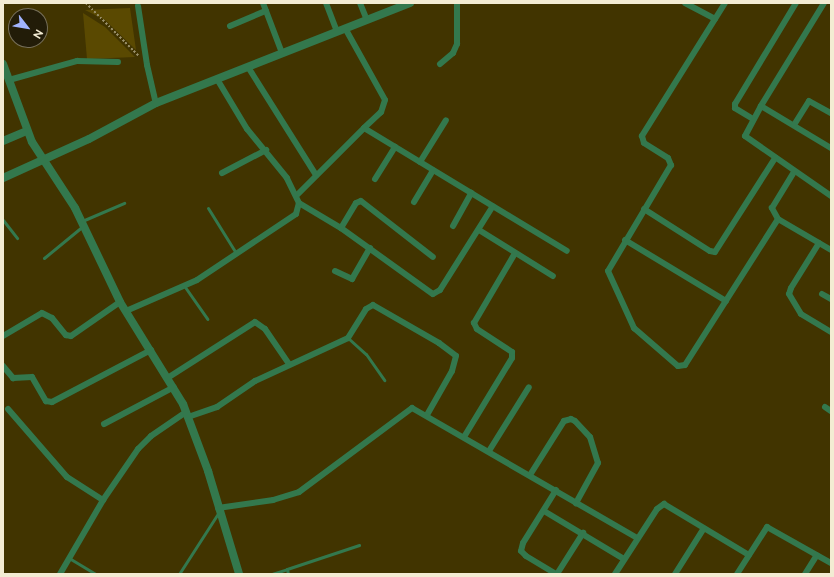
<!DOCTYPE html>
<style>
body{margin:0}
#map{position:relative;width:834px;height:577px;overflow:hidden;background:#413400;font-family:Raleway,sans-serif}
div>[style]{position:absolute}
.green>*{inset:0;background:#5a4901}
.path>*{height:1.5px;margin-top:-0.75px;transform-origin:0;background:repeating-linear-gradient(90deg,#988e68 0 2px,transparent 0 4px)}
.service>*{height:3px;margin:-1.5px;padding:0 1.5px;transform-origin:1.5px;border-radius:1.5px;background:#33784d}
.minor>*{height:6px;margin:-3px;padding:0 3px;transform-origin:3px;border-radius:3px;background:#33784d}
.tertiary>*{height:8px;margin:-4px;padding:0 4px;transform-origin:4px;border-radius:4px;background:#33784d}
span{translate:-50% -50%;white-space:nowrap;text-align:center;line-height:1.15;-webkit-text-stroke:4px #221c08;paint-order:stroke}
.frame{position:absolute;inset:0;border:4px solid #f3ecd3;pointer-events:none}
.north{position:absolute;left:8px;top:8px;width:40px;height:40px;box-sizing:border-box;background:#221c08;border:1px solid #766f59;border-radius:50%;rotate:121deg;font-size:11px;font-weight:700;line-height:16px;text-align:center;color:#f3ecd3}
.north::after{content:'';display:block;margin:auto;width:14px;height:18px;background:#a1b3fd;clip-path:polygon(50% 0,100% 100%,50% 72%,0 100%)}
</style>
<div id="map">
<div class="green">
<div style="clip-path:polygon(130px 8px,136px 50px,105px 20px,85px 10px)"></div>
<div style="clip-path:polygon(83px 13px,105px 27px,135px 57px,87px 59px)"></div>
</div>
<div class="path">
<div style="left:86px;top:3px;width:75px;rotate:45deg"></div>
</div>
<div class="service">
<div style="left:208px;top:208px;width:53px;rotate:58.1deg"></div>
<div style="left:3px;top:220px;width:23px;rotate:52deg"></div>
<div style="left:82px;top:221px;width:46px;rotate:-23.2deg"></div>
<div style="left:44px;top:258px;width:50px;rotate:-39.4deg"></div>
<div style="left:185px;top:287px;width:39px;rotate:55deg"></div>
<div style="left:348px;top:338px;width:24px;rotate:42deg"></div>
<div style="left:366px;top:354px;width:32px;rotate:55deg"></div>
<div style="left:69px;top:558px;width:31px;rotate:31deg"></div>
<div style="left:287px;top:569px;width:76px;rotate:-18.4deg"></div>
<div style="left:179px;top:574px;width:74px;rotate:-57.2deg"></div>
<div style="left:272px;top:574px;width:16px;rotate:-18deg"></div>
<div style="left:287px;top:569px;width:5px;rotate:79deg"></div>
</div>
<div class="minor">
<div style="left:263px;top:3px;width:53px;rotate:69.2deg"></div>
<div style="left:326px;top:3px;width:30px;rotate:69deg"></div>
<div style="left:360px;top:3px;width:18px;rotate:68deg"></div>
<div style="left:685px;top:3px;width:34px;rotate:28deg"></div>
<div style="left:725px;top:3px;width:157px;rotate:122deg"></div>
<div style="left:642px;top:136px;width:7px;rotate:74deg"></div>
<div style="left:644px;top:143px;width:28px;rotate:32deg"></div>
<div style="left:668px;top:158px;width:8px;rotate:67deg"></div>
<div style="left:671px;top:165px;width:123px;rotate:120.7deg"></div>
<div style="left:608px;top:271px;width:63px;rotate:65.5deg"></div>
<div style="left:634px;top:328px;width:58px;rotate:40.8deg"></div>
<div style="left:678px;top:366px;width:7px;rotate:-8deg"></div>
<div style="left:685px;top:365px;width:173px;rotate:-57.5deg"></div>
<div style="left:778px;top:219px;width:13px;rotate:-119deg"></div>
<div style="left:772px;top:208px;width:42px;rotate:-58.6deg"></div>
<div style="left:824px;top:3px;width:121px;rotate:121.5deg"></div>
<div style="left:761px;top:106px;width:82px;rotate:31deg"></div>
<div style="left:138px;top:6px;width:60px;rotate:81.3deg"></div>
<div style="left:147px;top:65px;width:39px;rotate:77deg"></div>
<div style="left:230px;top:26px;width:39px;rotate:-23deg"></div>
<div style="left:345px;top:28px;width:82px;rotate:60.9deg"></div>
<div style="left:385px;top:100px;width:13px;rotate:108deg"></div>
<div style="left:381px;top:112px;width:23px;rotate:137deg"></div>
<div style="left:364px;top:128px;width:237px;rotate:31.2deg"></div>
<div style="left:440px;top:64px;width:17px;rotate:-40deg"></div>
<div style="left:453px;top:53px;width:10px;rotate:-66deg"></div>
<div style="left:457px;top:44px;width:41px;rotate:-90deg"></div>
<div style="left:248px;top:67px;width:128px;rotate:57.8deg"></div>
<div style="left:9px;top:80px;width:71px;rotate:-15.6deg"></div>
<div style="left:77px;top:61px;width:41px;rotate:1.4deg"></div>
<div style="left:761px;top:106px;width:34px;rotate:118deg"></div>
<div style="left:745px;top:136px;width:105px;rotate:34.9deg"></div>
<div style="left:753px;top:119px;width:21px;rotate:-149deg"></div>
<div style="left:735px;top:108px;width:4px;rotate:-90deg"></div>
<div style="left:735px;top:104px;width:118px;rotate:-58.9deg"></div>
<div style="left:794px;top:125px;width:28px;rotate:-58deg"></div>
<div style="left:809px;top:101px;width:25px;rotate:29deg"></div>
<div style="left:420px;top:162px;width:49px;rotate:-58.2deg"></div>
<div style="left:222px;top:173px;width:50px;rotate:-27.6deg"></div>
<div style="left:375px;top:179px;width:38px;rotate:-58deg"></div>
<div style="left:297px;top:195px;width:95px;rotate:-45deg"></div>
<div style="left:414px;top:202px;width:37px;rotate:-59deg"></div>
<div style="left:299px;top:203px;width:49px;rotate:30.8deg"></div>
<div style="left:341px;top:228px;width:113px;rotate:35.7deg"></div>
<div style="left:433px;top:294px;width:8px;rotate:-30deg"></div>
<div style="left:440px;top:290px;width:99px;rotate:-57.8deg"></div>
<div style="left:644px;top:209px;width:78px;rotate:32.5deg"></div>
<div style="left:710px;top:251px;width:5px;rotate:11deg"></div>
<div style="left:715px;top:252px;width:112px;rotate:-57.4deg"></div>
<div style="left:778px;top:219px;width:61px;rotate:30.3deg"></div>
<div style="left:453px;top:226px;width:38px;rotate:-61deg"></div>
<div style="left:341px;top:228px;width:29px;rotate:-59deg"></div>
<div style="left:356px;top:203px;width:5px;rotate:-22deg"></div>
<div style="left:361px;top:201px;width:91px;rotate:37.9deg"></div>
<div style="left:479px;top:230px;width:87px;rotate:31.9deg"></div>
<div style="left:625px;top:240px;width:118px;rotate:31.1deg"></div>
<div style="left:819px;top:243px;width:53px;rotate:121.9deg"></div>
<div style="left:791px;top:288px;width:6px;rotate:108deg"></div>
<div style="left:789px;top:294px;width:23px;rotate:59deg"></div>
<div style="left:801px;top:314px;width:35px;rotate:31deg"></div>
<div style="left:335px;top:271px;width:19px;rotate:25deg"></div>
<div style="left:352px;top:279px;width:36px;rotate:-60deg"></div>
<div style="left:822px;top:294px;width:10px;rotate:29deg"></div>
<div style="left:126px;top:311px;width:77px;rotate:-23.6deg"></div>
<div style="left:197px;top:280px;width:119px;rotate:-33.7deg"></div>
<div style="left:296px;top:214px;width:11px;rotate:-75deg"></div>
<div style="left:299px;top:203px;width:28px;rotate:-116deg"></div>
<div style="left:287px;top:178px;width:63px;rotate:-129.2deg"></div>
<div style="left:247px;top:129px;width:58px;rotate:-121deg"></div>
<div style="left:3px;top:336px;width:45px;rotate:-30.5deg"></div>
<div style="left:42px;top:313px;width:11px;rotate:27deg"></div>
<div style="left:52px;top:318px;width:22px;rotate:51deg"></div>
<div style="left:66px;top:335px;width:5px;rotate:11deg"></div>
<div style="left:71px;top:336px;width:60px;rotate:-34.8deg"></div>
<div style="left:3px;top:366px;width:16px;rotate:50deg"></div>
<div style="left:13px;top:378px;width:19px;rotate:-3deg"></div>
<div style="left:32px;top:377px;width:28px;rotate:60deg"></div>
<div style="left:46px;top:401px;width:6px;rotate:9deg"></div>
<div style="left:52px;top:402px;width:112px;rotate:-27.7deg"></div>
<div style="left:169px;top:377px;width:102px;rotate:-32.6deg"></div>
<div style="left:255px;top:322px;width:12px;rotate:35deg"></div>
<div style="left:265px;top:329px;width:42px;rotate:55.6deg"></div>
<div style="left:825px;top:407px;width:7px;rotate:34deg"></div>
<div style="left:8px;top:409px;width:90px;rotate:49.1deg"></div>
<div style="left:67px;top:477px;width:43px;rotate:32.6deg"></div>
<div style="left:188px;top:417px;width:31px;rotate:-19deg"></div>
<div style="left:217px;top:407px;width:46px;rotate:-34.4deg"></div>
<div style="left:255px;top:381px;width:102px;rotate:-24.8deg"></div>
<div style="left:348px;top:338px;width:34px;rotate:-58deg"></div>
<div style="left:366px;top:309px;width:8px;rotate:-30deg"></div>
<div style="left:373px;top:305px;width:76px;rotate:29.9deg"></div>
<div style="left:439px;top:343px;width:21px;rotate:37deg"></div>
<div style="left:456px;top:356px;width:16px;rotate:105deg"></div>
<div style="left:452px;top:371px;width:51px;rotate:119.6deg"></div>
<div style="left:104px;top:424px;width:79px;rotate:-27.9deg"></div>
<div style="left:464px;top:437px;width:92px;rotate:-58.7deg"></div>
<div style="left:512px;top:358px;width:6px;rotate:-90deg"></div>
<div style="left:512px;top:352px;width:42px;rotate:-146.7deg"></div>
<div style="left:477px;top:329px;width:7px;rotate:-117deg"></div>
<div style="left:474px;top:323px;width:81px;rotate:-59.6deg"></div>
<div style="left:489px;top:451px;width:75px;rotate:-58deg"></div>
<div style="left:530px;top:475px;width:64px;rotate:-57.8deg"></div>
<div style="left:564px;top:421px;width:7px;rotate:-16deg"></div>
<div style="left:571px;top:419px;width:4px;rotate:27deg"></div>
<div style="left:575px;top:421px;width:22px;rotate:47deg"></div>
<div style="left:590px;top:437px;width:27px;rotate:73deg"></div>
<div style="left:598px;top:463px;width:46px;rotate:118.8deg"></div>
<div style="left:556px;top:490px;width:62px;rotate:121.9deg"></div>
<div style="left:523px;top:543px;width:8px;rotate:104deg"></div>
<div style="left:521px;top:551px;width:7px;rotate:45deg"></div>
<div style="left:526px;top:556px;width:35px;rotate:31deg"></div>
<div style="left:218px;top:508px;width:56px;rotate:-8.3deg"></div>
<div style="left:273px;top:500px;width:27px;rotate:-17deg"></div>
<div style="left:299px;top:492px;width:141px;rotate:-36.6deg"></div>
<div style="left:412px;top:408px;width:260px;rotate:30deg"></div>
<div style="left:544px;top:511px;width:93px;rotate:31deg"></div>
<div style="left:60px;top:574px;width:86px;rotate:-59.8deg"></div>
<div style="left:103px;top:500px;width:62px;rotate:-55.5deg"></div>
<div style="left:138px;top:449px;width:18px;rotate:-45deg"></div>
<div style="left:151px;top:436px;width:42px;rotate:-34.4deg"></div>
<div style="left:557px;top:574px;width:49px;rotate:-57.6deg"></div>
<div style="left:615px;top:574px;width:77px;rotate:-57.1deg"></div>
<div style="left:657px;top:509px;width:9px;rotate:-36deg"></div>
<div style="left:664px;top:504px;width:99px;rotate:31deg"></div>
<div style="left:675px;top:574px;width:54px;rotate:-57.8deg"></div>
<div style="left:737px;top:574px;width:56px;rotate:-57.4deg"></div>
<div style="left:767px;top:527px;width:73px;rotate:29.4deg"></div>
<div style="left:805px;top:574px;width:22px;rotate:-58deg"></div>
</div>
<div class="tertiary">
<div style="left:3px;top:64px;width:83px;rotate:69.6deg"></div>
<div style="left:32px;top:142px;width:79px;rotate:56.9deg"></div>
<div style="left:75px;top:208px;width:104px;rotate:64.4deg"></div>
<div style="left:120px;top:302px;width:120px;rotate:58.3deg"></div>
<div style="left:183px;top:404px;width:72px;rotate:69.5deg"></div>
<div style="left:208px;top:471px;width:108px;rotate:73.2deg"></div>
<div style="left:3px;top:141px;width:26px;rotate:-23deg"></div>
<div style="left:3px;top:178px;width:94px;rotate:-24.4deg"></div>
<div style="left:89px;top:139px;width:76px;rotate:-28.2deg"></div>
<div style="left:156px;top:103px;width:273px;rotate:-21.5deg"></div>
</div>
<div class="frame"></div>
<div class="north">N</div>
</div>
